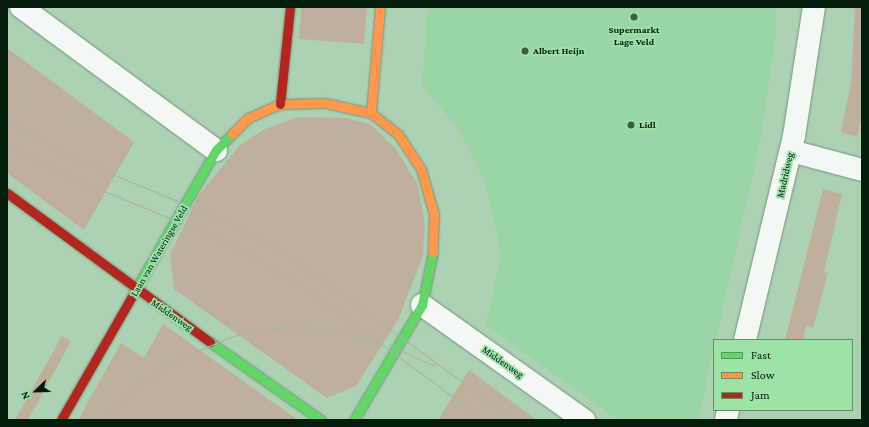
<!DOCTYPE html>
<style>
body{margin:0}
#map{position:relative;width:869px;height:427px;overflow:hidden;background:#acd2b3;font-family:"Crimson Pro",serif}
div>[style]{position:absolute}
.built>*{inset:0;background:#9ad5a6}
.green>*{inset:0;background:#bfb09d}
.roads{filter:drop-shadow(0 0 1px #76947d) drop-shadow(0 0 1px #76947d)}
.street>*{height:22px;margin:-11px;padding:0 11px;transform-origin:11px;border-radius:11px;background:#f3f8f4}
.fast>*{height:9px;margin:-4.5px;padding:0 4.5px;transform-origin:4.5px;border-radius:4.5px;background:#63d668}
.slow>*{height:9px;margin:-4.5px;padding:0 4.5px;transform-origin:4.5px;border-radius:4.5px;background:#ff974d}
.jam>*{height:9px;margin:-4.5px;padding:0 4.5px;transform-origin:4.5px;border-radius:4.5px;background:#b3261e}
.tram>*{height:1px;margin:-0.5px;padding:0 0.5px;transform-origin:0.5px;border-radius:0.5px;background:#a7b1a9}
.dots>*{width:11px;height:11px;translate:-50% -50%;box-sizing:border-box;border:2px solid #9ce2a9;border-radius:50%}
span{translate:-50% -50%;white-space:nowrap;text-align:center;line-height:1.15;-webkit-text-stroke:3.5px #9ce2a9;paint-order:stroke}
.poi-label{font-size:10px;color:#021d09;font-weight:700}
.left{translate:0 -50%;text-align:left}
.street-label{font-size:10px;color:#021d09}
.frame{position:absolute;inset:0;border:8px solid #021d09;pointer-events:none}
.legend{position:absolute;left:713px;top:339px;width:140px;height:72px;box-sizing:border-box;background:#9ce2a9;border:1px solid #5e9369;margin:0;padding:5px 7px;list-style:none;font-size:12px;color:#021d09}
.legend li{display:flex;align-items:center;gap:8px;height:20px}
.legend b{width:20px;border:1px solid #5e9369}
.north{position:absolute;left:16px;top:371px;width:40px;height:40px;-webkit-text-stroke:3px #9ce2a9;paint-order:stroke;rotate:247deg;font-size:11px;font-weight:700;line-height:16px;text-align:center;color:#021d09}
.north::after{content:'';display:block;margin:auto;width:14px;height:18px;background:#021d09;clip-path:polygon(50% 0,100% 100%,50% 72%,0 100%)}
</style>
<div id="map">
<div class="built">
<div style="clip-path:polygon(428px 7px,775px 7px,776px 35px,760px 142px,698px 420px,618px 420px,486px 325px,501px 255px,487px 188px,461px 133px,422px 85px)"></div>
</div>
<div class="green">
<div style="clip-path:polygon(301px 7px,367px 7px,364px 44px,299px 39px)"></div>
<div style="clip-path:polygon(855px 7px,862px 7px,862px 115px,857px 137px,841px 132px,851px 82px)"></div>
<div style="clip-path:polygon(7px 48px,134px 142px,84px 230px,7px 173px)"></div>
<div style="clip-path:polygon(298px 117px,347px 118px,370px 124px,397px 150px,418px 185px,425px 225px,423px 256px,398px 320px,356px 386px,327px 398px,174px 289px,170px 255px,198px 196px,240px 145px,265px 129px)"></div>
<div style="clip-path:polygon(823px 189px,842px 194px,824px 272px,828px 273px,813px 328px,806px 326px,803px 340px,785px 340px)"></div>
<div style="clip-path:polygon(163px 324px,298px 420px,78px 420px,121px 343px,144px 358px)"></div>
<div style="clip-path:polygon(62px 336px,71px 341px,28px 420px,15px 420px)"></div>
<div style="clip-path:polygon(469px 370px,537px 420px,438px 420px)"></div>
</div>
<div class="roads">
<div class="street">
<div style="left:21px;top:7px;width:242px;rotate:36.3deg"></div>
<div style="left:791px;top:151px;width:73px;rotate:15deg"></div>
<div style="left:422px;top:305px;width:199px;rotate:35.4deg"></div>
<div style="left:745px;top:340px;width:210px;rotate:-76.5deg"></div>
<div style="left:794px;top:136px;width:131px;rotate:-81.2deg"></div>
<div style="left:726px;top:420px;width:10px;rotate:-79deg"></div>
</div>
<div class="fast">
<div style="left:132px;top:296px;width:168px;rotate:-60.1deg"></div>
<div style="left:216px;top:150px;width:23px;rotate:-45deg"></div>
<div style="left:210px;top:342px;width:136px;rotate:35.1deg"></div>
<div style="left:354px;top:420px;width:134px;rotate:-59.4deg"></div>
<div style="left:422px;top:305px;width:54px;rotate:-78.3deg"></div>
</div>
<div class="slow">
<div style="left:371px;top:113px;width:106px;rotate:-85.1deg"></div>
<div style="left:232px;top:134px;width:23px;rotate:-45deg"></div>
<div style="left:248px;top:118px;width:35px;rotate:-24deg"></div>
<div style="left:280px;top:104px;width:45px;rotate:-1.3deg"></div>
<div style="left:325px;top:103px;width:47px;rotate:12.3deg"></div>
<div style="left:371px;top:113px;width:34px;rotate:38deg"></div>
<div style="left:398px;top:134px;width:42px;rotate:56.7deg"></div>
<div style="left:421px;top:169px;width:47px;rotate:73.9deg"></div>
<div style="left:434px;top:214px;width:38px;rotate:92deg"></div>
</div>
<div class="jam">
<div style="left:280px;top:104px;width:98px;rotate:-84.1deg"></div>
<div style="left:7px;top:193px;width:252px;rotate:36.3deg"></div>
<div style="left:61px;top:420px;width:143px;rotate:-60.2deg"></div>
</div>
</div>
<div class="tram">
<div style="left:7px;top:121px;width:73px;rotate:29.4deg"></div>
<div style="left:71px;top:157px;width:170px;rotate:22.5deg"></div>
<div style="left:228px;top:222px;width:56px;rotate:27.5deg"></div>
<div style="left:278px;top:248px;width:293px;rotate:36deg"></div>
<div style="left:7px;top:143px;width:63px;rotate:29.4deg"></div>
<div style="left:62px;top:174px;width:166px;rotate:22.2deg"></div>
<div style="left:216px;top:237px;width:90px;rotate:29.1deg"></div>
<div style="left:295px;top:281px;width:235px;rotate:36.2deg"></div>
<div style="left:389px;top:345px;width:50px;rotate:25deg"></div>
<div style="left:106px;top:420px;width:42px;rotate:-46deg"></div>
<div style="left:135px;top:390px;width:30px;rotate:-40deg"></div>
<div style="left:158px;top:371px;width:33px;rotate:-29deg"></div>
<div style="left:187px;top:355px;width:53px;rotate:-22.2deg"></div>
<div style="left:236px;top:335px;width:40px;rotate:-10deg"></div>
<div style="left:275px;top:328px;width:23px;rotate:-2deg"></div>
<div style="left:298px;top:327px;width:33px;rotate:5deg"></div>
<div style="left:331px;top:330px;width:42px;rotate:12.4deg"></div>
</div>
<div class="dots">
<div style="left:634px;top:17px;background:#3d5c44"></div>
<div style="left:525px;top:51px;background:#3d5c44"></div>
<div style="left:631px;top:125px;background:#3d5c44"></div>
</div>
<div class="poi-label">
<span style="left:634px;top:35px">Supermarkt<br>Lage Veld</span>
<span class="left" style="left:533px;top:51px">Albert Heijn</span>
<span class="left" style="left:639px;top:125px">Lidl</span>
</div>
<div class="street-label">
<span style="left:785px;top:175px;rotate:-77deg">Madridweg</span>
<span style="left:159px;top:251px;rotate:-60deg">Laan van Wateringse Veld</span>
<span style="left:172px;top:315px;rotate:35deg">Middenweg</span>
<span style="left:503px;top:362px;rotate:35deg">Middenweg</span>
</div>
<div class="frame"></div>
<ul class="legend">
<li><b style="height:5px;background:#63d668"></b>Fast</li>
<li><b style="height:5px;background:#ff974d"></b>Slow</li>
<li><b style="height:5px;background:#b3261e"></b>Jam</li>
</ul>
<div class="north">N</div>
</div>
